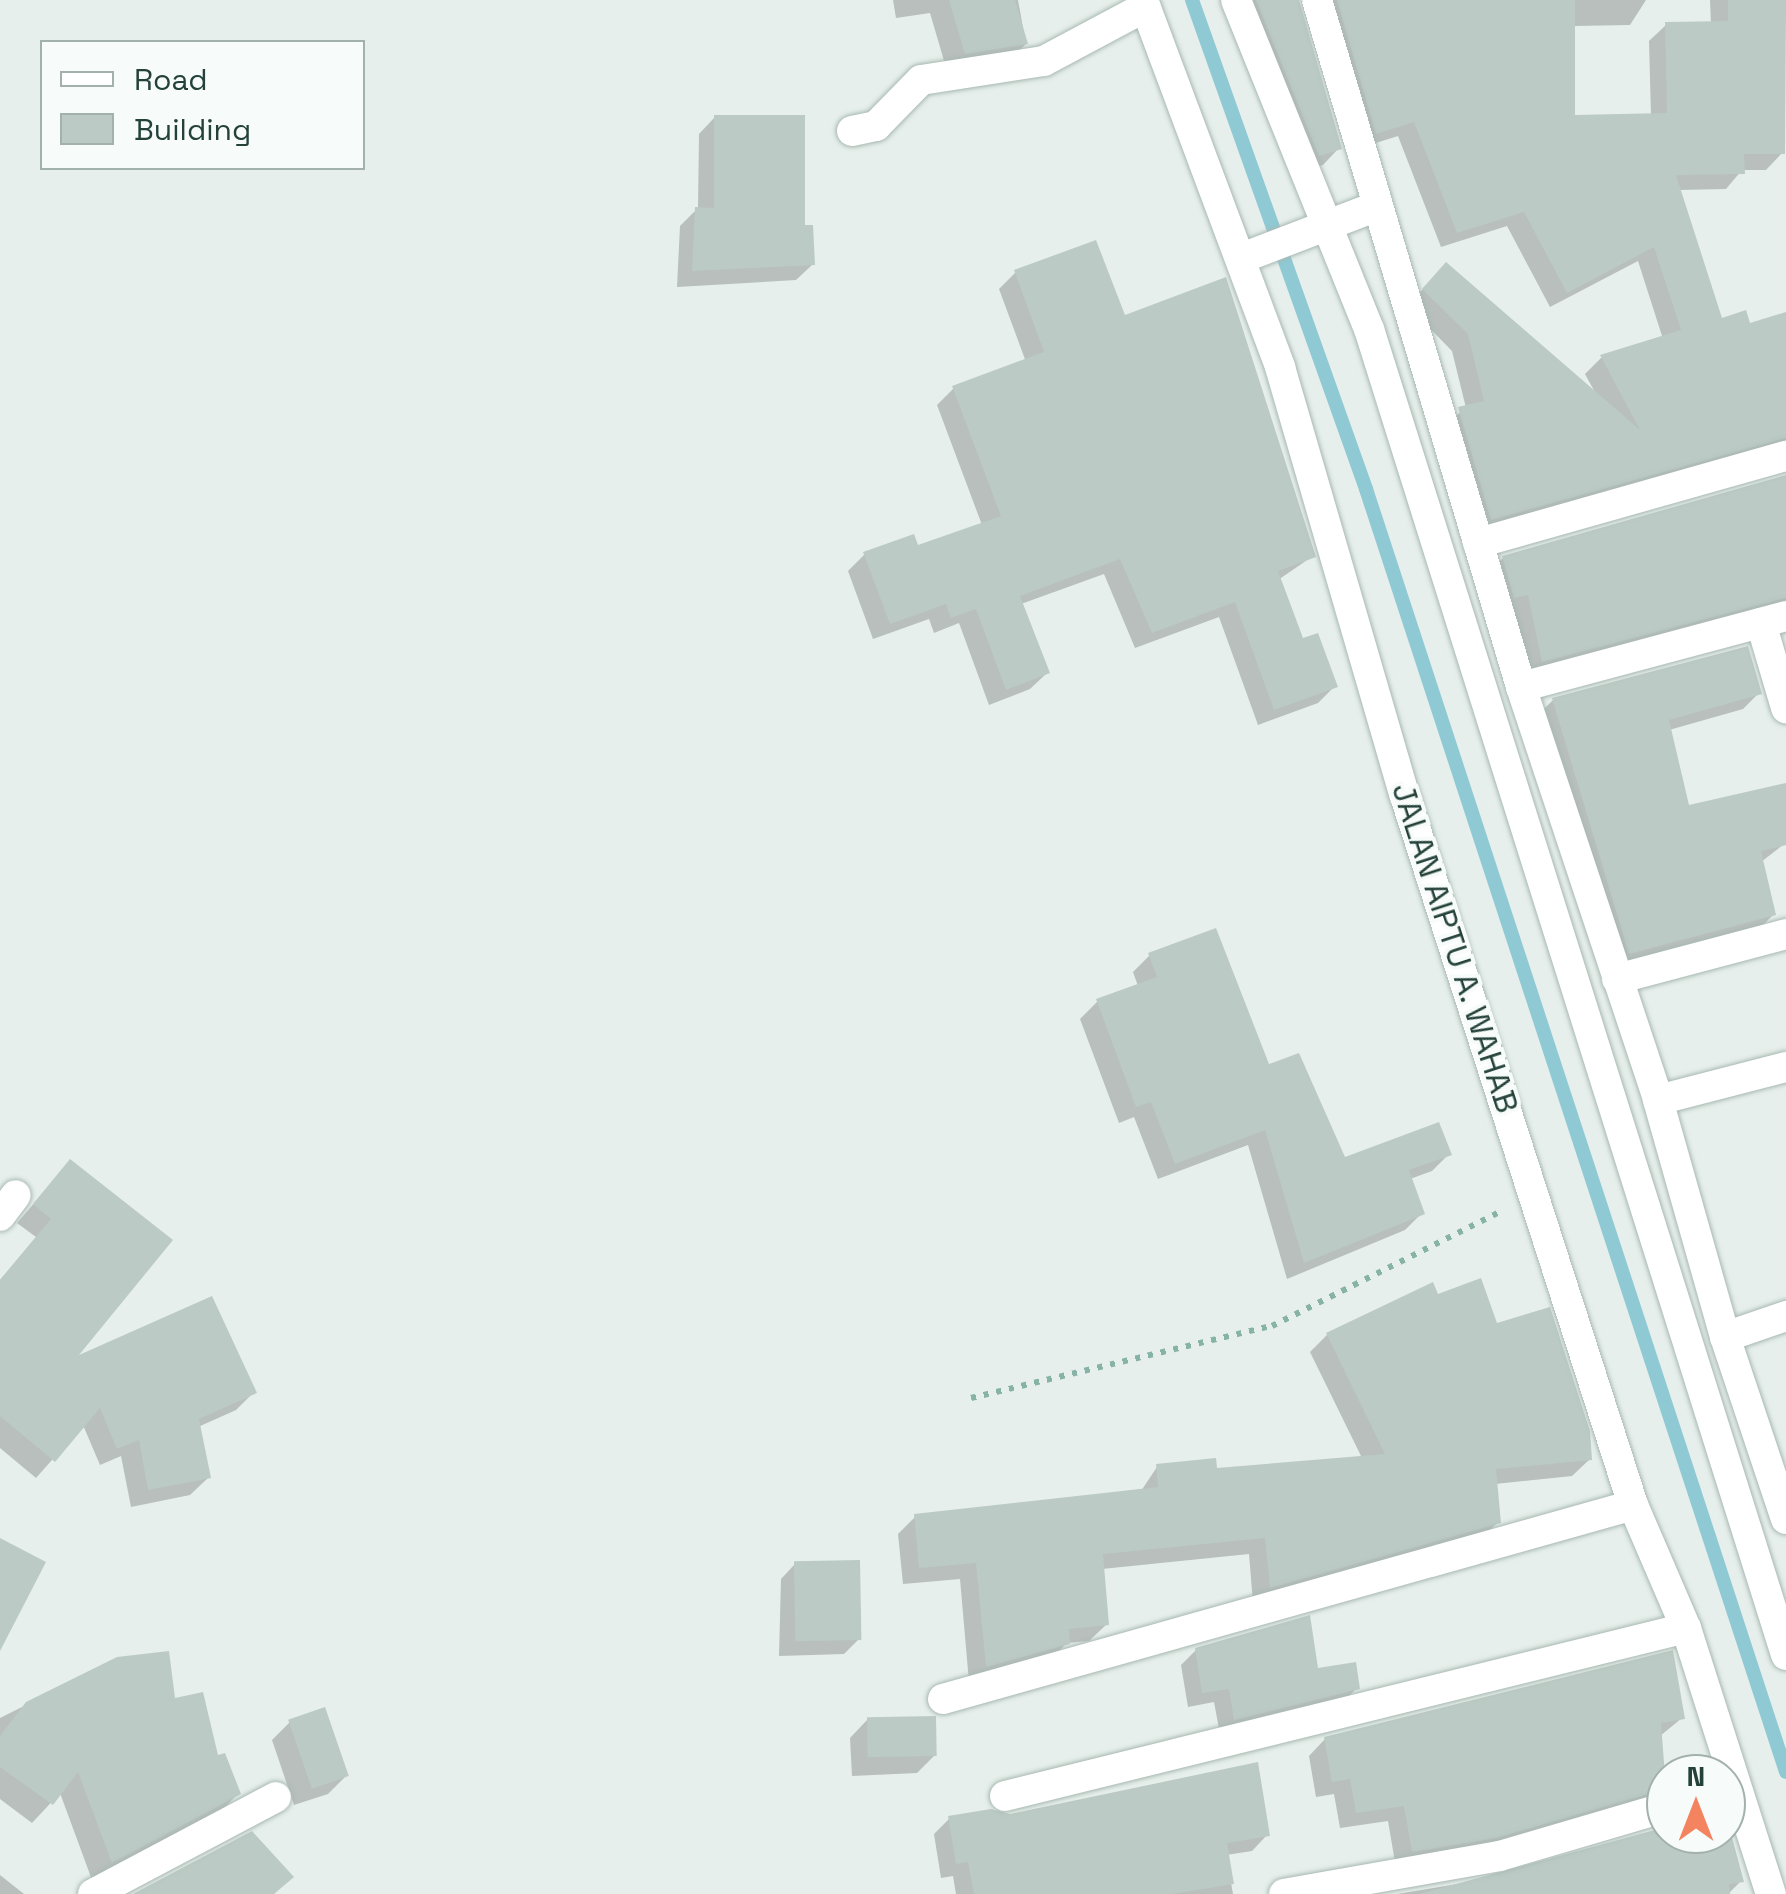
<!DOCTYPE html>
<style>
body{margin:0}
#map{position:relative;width:1786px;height:1894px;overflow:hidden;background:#e6efeb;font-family:"Space Grotesk",sans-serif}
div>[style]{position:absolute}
.shadow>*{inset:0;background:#0003}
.stream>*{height:14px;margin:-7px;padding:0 7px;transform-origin:7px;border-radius:7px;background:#8ec9d4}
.building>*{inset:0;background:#bbcac4;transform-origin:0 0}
.path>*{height:6px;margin-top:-3px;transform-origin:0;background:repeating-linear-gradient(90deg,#86b3a5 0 5px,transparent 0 13px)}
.roads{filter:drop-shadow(0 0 2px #a8b8b2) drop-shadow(0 0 2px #a8b8b2)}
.minor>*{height:30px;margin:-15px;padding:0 15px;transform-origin:15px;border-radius:15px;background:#fff}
span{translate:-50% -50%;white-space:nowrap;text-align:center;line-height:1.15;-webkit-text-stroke:8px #f7fbf9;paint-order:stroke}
.street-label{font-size:32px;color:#24423a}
.legend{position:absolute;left:40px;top:40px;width:325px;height:130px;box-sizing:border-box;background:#f7fbf9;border:2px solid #a3b1ad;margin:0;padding:12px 18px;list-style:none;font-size:30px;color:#24423a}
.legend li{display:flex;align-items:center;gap:20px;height:50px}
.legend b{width:50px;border:2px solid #a3b1ad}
.north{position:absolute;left:1646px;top:1754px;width:100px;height:100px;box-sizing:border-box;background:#f7fbf9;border:2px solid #a3b1ad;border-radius:50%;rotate:0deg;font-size:28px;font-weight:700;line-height:40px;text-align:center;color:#24423a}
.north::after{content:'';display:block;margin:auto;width:35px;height:45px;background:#f4845f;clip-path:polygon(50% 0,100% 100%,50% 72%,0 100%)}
</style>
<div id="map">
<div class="shadow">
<div style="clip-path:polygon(893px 0,1018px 0,1026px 44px,1007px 62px,947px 71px,930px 13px,896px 18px)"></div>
<div style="clip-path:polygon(1224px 0,1298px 0,1339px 148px,1323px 165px,1303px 171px)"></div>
<div style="clip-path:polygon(1301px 0,1646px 0,1630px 25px,1573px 26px,1573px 118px,1651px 116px,1649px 41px,1666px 25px,1711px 24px,1710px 0,1786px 0,1782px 153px,1766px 170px,1742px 170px,1726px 189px,1678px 190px,1721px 321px,1749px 326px,1786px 315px,1786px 465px,1475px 535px,1443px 426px,1466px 408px,1452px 351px,1408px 306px,1430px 281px,1597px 396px,1585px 374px,1601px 358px,1663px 339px,1638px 261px,1550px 307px,1507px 226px,1441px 247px,1398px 136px,1360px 148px,1319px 11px)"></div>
<div style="clip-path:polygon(715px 117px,802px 228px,813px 264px,796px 280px,677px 287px,680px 226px,698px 208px,699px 134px)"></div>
<div style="clip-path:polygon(1016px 272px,1124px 318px,1313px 556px,1278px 580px,1301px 642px,1335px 686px,1318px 703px,1258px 725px,1219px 617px,1135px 648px,1104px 574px,1021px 604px,1047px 673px,1030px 689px,989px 705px,959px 623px,934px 633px,929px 619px,873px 639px,848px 571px,864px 555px,917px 548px,982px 525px,937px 405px,954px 388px,1026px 362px,999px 289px)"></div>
<div style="clip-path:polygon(1786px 478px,1786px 630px,1527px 676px,1487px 574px,1503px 558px)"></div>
<div style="clip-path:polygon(1759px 693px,1743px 709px,1669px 730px,1687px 808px,1784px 844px,1761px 862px,1773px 915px,1757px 931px,1614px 969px,1537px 716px,1553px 700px)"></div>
<div style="clip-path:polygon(1150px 955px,1268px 1067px,1344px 1160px,1449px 1154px,1432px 1171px,1410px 1179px,1422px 1213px,1405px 1230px,1287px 1279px,1248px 1145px,1158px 1179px,1134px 1117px,1119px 1123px,1080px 1019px,1097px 1002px,1138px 986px,1133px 972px)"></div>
<div style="clip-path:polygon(70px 1162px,70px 1362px,254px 1392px,236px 1410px,198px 1427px,208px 1478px,190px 1495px,131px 1507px,121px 1456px,100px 1465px,83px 1425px,36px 1478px,0 1448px,0 1280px,36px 1237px,17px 1223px)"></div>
<div style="clip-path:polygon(1437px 1297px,1495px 1326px,1590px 1459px,1572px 1476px,1495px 1484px,1498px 1522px,1481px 1539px,1253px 1603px,1249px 1554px,1102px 1569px,1107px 1624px,1089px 1641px,1067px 1643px,1050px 1660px,969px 1682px,960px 1579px,903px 1584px,898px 1534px,915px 1517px,1141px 1491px,1157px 1467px,1215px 1471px,1362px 1458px,1310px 1352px,1327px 1335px)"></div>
<div style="clip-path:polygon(795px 1564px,859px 1639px,844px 1654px,779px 1656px,781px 1579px)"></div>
<div style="clip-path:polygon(1196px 1650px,1316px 1671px,1357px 1688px,1342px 1703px,1220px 1734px,1214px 1702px,1188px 1707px,1181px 1665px)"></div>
<div style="clip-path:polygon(118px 1659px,173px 1702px,238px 1794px,219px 1813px,92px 1880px,60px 1793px,32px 1823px,0 1799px,0 1718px)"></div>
<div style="clip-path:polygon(1682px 1718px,1660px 1736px,1666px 1791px,1652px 1805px,1396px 1868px,1388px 1821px,1340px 1828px,1334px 1794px,1316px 1797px,1309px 1756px,1325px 1739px)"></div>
<div style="clip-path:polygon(868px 1719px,935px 1755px,917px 1773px,852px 1776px,850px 1738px)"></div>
<div style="clip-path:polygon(290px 1722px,346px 1776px,328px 1794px,294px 1805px,272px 1740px)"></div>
<div style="clip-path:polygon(1009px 1817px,1267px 1835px,1252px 1851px,1226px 1855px,1233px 1894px,956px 1894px,953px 1876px,941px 1878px,934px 1834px,950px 1818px)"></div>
<div style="clip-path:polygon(1726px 1825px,1741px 1881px,1728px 1894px,1397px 1894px,1506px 1876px,1666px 1829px,1726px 1834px)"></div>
<div style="clip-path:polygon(0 1875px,24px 1894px,0 1894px)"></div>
</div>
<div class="stream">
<div style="left:1192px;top:0;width:519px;rotate:70.41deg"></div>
<div style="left:1366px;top:489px;width:1350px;rotate:71.87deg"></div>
</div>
<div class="building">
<div style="clip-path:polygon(949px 0,1015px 0,1028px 44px,965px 54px)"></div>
<div style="clip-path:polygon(1256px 0,1299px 0,1342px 149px,1319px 156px)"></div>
<div style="clip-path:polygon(1337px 0,1575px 0,1575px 115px,1667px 113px,1665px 22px,1728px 21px,1728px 0,1786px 0,1785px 154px,1744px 154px,1745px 174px,1676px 175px,1722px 318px,1746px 310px,1750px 323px,1786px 312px,1786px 438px,1491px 520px,1458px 407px,1484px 401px,1468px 334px,1422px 289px,1446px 262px,1640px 430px,1600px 355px,1681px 330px,1654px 247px,1567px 293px,1524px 212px,1457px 233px,1414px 122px,1376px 134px)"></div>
<div style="clip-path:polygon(714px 115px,805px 115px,805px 225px,813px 225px,815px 265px,692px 271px,695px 207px,714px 208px)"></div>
<div style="clip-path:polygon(1096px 240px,1125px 315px,1226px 277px,1316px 557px,1278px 571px,1303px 638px,1318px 633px,1338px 687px,1274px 710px,1235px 602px,1152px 633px,1120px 559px,1020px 596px,1050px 673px,1006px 690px,976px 609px,951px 618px,946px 604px,890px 624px,863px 552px,914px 534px,918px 545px,1001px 516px,952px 386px,1044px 352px,1014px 270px)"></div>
<div style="clip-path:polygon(1786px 475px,1786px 598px,1542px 662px,1528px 595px,1514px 598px,1502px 556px)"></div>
<div style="clip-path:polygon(1748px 646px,1762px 694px,1669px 720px,1689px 805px,1786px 783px,1786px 845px,1761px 851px,1776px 915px,1629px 954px,1552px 698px)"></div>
<div style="clip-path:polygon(1216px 928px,1269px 1064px,1299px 1053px,1345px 1157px,1439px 1122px,1452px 1155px,1409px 1170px,1425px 1214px,1304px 1263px,1265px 1130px,1175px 1164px,1151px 1102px,1136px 1107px,1096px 999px,1157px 977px,1148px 953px)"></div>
<div style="clip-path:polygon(70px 1159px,173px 1240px,79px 1355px,212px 1296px,257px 1393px,199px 1419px,211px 1478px,148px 1490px,139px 1440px,117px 1449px,100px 1408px,55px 1462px,0 1416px,0 1280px,51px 1219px,33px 1204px)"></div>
<div style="clip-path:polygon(1481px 1278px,1497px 1323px,1550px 1307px,1590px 1431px,1592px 1460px,1496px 1469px,1501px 1523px,1270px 1588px,1265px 1538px,1103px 1554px,1109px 1625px,1069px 1629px,1070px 1644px,986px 1667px,976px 1563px,919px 1568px,914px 1514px,1158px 1487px,1156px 1464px,1216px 1458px,1217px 1468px,1385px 1454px,1326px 1333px,1433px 1282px,1438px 1294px)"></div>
<div style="clip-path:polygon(0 1538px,46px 1562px,0 1651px)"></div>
<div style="left:860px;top:1560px;width:80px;height:66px;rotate:89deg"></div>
<div style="clip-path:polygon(1310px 1615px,1318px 1668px,1356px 1662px,1360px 1689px,1234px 1720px,1229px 1689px,1202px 1693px,1195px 1648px)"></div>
<div style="clip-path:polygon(1673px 1650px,1685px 1719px,1661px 1723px,1666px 1789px,1496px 1838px,1412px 1852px,1404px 1806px,1356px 1813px,1350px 1779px,1332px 1782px,1324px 1737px)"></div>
<div style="clip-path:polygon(169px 1651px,175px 1698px,203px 1692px,218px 1755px,225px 1753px,241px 1794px,112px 1863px,78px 1772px,53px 1805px,0 1767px,0 1736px,26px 1702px,117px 1657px)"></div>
<div style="left:325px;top:1707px;width:73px;height:39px;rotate:71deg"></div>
<div style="left:936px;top:1716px;width:40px;height:69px;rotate:89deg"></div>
<div style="clip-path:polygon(1258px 1762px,1270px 1836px,1227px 1843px,1234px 1884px,1172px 1894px,974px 1894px,968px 1862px,956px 1864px,948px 1816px,991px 1809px,1010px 1814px)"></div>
<div style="clip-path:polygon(1726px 1815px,1744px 1882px,1729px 1884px,1730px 1894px,1419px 1894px,1666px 1827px,1666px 1834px,1726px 1834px)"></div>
<div style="clip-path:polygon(252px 1831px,294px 1877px,274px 1894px,133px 1894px)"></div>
</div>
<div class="path">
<div style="left:971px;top:1398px;width:309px;rotate:-13.5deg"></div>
<div style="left:1272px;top:1326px;width:257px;rotate:-26.6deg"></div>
</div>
<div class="roads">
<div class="minor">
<div style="left:1143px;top:0;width:392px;rotate:69.5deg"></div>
<div style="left:1280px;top:367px;width:447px;rotate:73.8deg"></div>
<div style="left:1405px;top:796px;width:745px;rotate:72.17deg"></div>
<div style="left:1633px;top:1505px;width:134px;rotate:66.7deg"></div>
<div style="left:1686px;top:1628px;width:279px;rotate:72.3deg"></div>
<div style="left:1236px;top:0;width:355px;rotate:68deg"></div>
<div style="left:1369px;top:329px;width:1390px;rotate:72.54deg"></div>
<div style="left:1317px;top:0;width:717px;rotate:73.46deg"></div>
<div style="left:1521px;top:687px;width:435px;rotate:71.6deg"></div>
<div style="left:1658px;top:1100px;width:246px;rotate:74.2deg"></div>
<div style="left:1725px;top:1337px;width:192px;rotate:71.5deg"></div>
<div style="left:852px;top:131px;width:25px;rotate:-12deg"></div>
<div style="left:876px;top:126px;width:64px;rotate:-45.6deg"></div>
<div style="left:921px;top:80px;width:124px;rotate:-8.8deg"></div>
<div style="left:1044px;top:61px;width:115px;rotate:-28.1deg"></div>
<div style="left:1242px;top:258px;width:142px;rotate:-21deg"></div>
<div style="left:1478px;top:543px;width:320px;rotate:-15.8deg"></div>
<div style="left:1761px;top:623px;width:89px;rotate:73.6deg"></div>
<div style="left:1521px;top:687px;width:274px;rotate:-15deg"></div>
<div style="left:1617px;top:979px;width:175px;rotate:-14.9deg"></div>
<div style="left:1658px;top:1100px;width:132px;rotate:-14.5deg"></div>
<div style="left:0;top:1216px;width:26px;rotate:-53deg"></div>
<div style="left:1725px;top:1337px;width:65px;rotate:-19deg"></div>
<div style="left:943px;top:1699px;width:717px;rotate:-15.7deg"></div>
<div style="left:1005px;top:1796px;width:701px;rotate:-13.86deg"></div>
<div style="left:93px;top:1894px;width:207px;rotate:-27.9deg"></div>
<div style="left:1284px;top:1894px;width:219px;rotate:-10deg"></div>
<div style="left:1500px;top:1856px;width:173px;rotate:-16.4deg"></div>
</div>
</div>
<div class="street-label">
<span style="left:1455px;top:948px;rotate:72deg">JALAN AIPTU A. WAHAB</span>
</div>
<ul class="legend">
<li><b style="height:12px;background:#fff"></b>Road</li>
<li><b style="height:28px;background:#bbcac4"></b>Building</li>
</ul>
<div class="north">N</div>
</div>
